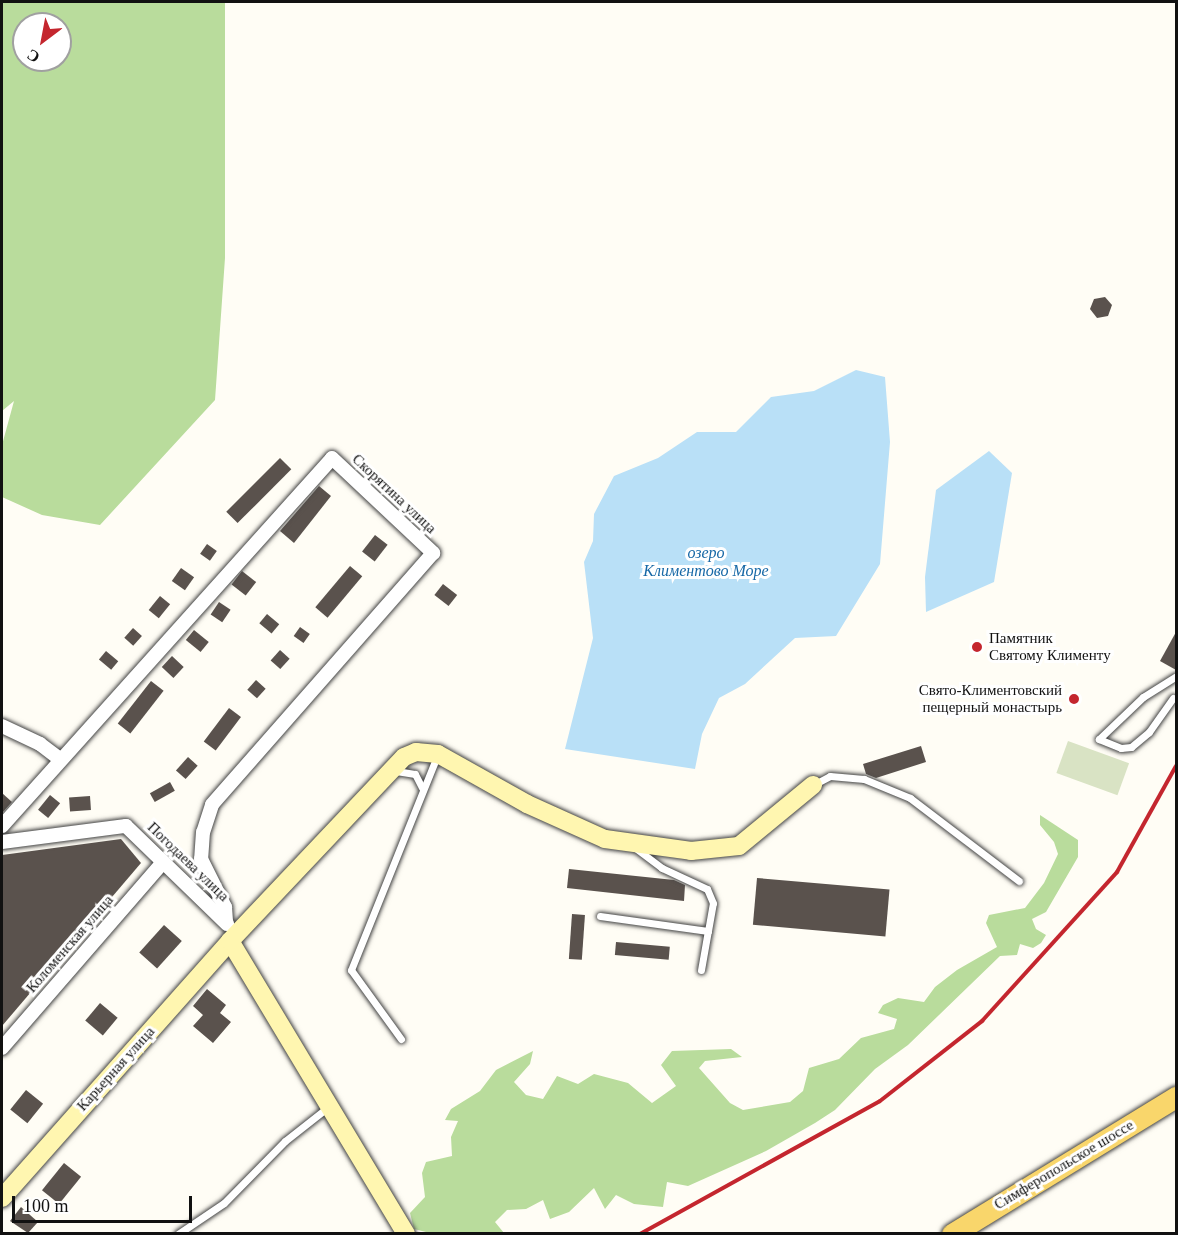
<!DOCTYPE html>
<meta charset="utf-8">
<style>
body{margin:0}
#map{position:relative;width:1178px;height:1235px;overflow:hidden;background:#fffdf5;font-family:"Times New Roman",serif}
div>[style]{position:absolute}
.forest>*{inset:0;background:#b9dc9c}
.cemetery>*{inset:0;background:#d9e3c4;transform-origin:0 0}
.water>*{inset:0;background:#b9e0f7}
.building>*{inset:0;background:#5a524d;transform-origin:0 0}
.roads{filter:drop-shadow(0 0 2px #444) drop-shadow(0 0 2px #444)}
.lane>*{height:7px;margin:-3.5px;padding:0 3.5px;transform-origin:3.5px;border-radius:3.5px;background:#fff}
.street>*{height:14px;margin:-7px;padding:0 7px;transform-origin:7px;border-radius:7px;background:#fff}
.secondary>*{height:18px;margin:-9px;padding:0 9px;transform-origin:9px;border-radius:9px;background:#fff6b0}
.primary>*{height:21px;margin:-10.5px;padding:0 10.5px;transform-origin:10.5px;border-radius:10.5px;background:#f9d66b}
.rail>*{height:4px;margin:-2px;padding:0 2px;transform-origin:2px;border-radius:2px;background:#c4262e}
.dots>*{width:16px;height:16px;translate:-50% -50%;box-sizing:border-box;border:3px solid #fff;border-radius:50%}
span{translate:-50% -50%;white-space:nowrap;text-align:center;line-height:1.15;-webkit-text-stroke:6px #fff;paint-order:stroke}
.street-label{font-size:15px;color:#111}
.poi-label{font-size:15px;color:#111}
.left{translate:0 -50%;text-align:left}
.right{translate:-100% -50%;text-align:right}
.water-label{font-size:16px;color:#1768a6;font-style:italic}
.frame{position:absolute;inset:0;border:3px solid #111;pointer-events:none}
.north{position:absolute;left:12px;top:12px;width:60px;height:60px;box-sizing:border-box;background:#fff;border:2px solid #a0a0a0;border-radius:50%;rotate:212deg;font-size:16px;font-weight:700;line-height:24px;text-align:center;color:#111}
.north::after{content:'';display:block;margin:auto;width:21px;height:27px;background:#c4262e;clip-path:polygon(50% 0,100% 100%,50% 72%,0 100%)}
.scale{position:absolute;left:12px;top:1196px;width:180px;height:27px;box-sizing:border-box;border:3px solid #111;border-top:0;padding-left:8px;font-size:18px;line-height:21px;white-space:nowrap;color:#111;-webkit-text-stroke:4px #fff;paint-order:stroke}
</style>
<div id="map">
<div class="forest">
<div style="clip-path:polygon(evenodd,2px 2px,225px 2px,225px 258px,215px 400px,100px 525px,42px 515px,2px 497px,2px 445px,14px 401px,2px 411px,2px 2px,24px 24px,60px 24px,60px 60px,24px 60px,24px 24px)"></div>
<div style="clip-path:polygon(1040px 815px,1078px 840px,1078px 857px,1046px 912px,1032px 919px,1036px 929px,1046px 935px,1041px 943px,1033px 948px,1020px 944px,1017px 955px,1000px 956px,908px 1045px,875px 1069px,835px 1110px,815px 1123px,766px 1151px,688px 1186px,667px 1182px,663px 1207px,634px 1204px,616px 1195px,605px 1209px,594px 1188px,569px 1212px,550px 1219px,543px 1200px,526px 1209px,507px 1210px,495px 1222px,504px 1233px,430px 1233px,414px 1229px,410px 1213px,425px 1197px,422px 1173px,426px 1162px,452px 1156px,451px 1137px,458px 1121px,445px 1120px,451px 1109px,480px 1091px,496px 1070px,533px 1051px,530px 1064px,514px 1082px,526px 1095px,543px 1099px,557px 1076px,578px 1084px,594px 1074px,628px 1083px,652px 1103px,676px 1086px,661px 1065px,672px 1051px,731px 1049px,742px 1057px,705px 1061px,699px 1068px,730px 1103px,743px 1110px,790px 1102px,803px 1091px,809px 1068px,839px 1059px,861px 1038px,894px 1029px,897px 1019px,878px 1013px,883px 1005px,898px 998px,924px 1002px,935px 987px,957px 970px,997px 947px,986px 923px,989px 915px,1025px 908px,1044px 883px,1058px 854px,1054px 842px,1040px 825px)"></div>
</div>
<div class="cemetery">
<div style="left:1068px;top:741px;width:65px;height:34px;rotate:20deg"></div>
</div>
<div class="water">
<div style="clip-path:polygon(856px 370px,885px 377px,890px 442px,880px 564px,836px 636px,795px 638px,745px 684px,719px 698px,702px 734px,695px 769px,565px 749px,593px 638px,584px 562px,593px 541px,594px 514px,614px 476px,658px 458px,697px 432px,736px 432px,771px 397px,814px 391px)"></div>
<div style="clip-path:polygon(989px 451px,1012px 473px,994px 582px,926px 612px,925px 577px,936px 490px)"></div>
</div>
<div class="building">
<div style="clip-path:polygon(1105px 297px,1112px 305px,1108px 316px,1097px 318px,1090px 309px,1094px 299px)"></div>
<div style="left:280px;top:458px;width:16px;height:76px;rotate:45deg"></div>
<div style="clip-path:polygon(319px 486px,331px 496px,294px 543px,280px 531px)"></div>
<div style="left:375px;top:535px;width:16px;height:21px;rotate:38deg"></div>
<div style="left:207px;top:544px;width:12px;height:12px;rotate:35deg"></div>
<div style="left:350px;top:566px;width:16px;height:54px;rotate:40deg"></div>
<div style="left:181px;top:568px;width:16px;height:16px;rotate:35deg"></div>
<div style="left:242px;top:571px;width:18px;height:17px;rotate:38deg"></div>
<div style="left:443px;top:584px;width:18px;height:14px;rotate:38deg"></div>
<div style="left:160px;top:596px;width:13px;height:18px;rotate:39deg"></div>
<div style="left:219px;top:602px;width:14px;height:15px;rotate:34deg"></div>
<div style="left:267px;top:614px;width:16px;height:12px;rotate:40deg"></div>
<div style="left:300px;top:627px;width:12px;height:11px;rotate:35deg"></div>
<div style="left:133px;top:628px;width:12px;height:13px;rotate:42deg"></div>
<div style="left:194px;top:630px;width:19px;height:13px;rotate:39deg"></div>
<div style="clip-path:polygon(1176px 632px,1176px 670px,1160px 661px)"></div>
<div style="left:280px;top:650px;width:13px;height:14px;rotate:42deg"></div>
<div style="left:106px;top:651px;width:16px;height:11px;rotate:40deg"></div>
<div style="left:172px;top:656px;width:16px;height:15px;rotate:43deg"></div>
<div style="left:256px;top:680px;width:13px;height:13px;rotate:42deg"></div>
<div style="left:151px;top:681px;width:16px;height:54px;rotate:38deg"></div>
<div style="left:229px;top:708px;width:15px;height:42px;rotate:37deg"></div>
<div style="clip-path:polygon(921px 746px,926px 762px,876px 778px,866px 774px,863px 764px)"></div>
<div style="left:188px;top:757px;width:13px;height:18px;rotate:42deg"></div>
<div style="left:170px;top:782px;width:10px;height:23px;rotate:61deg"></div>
<div style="clip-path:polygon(2px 793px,12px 802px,2px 813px)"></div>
<div style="left:50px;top:795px;width:13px;height:19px;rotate:39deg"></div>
<div style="left:90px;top:796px;width:14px;height:21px;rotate:86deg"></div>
<div style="clip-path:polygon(121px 839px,141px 863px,2px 1026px,2px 855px)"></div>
<div style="clip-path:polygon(569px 869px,674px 880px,685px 885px,684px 901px,567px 888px)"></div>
<div style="left:757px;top:878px;width:133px;height:47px;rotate:5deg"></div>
<div style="left:572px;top:914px;width:13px;height:45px;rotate:4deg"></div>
<div style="left:164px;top:925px;width:24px;height:37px;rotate:42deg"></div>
<div style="left:616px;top:942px;width:54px;height:13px;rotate:5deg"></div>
<div style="clip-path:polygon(207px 989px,226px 1005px,220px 1013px,231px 1022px,213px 1043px,193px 1026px,203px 1015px,193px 1006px)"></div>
<div style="left:100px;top:1003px;width:23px;height:23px;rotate:40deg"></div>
<div style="left:26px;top:1090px;width:22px;height:25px;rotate:39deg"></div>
<div style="left:64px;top:1163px;width:22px;height:35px;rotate:39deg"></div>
<div style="clip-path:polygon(21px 1207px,38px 1222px,28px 1233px,10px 1221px)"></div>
</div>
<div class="roads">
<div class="lane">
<div style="left:1173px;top:698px;width:42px;rotate:125.2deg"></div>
<div style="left:1149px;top:732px;width:23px;rotate:140deg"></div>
<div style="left:1131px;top:747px;width:10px;rotate:174deg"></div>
<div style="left:1121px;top:748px;width:24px;rotate:-158deg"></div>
<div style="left:1099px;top:739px;width:61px;rotate:-43.7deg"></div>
<div style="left:1143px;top:697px;width:39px;rotate:-32deg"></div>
<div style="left:396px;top:771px;width:19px;rotate:9deg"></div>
<div style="left:415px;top:774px;width:16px;rotate:63deg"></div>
<div style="left:813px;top:785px;width:19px;rotate:-28deg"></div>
<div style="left:830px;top:776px;width:34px;rotate:5deg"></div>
<div style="left:864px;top:779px;width:50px;rotate:22.4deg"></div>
<div style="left:910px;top:798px;width:137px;rotate:37.3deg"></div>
<div style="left:600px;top:916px;width:109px;rotate:7.9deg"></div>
<div style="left:708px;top:931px;width:28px;rotate:-80deg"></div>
<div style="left:713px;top:903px;width:15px;rotate:-113deg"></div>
<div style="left:707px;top:889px;width:50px;rotate:-155deg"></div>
<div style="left:662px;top:868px;width:35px;rotate:-143deg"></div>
<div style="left:701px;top:970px;width:40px;rotate:-80deg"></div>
<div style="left:401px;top:1039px;width:85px;rotate:-125.9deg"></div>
<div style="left:351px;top:970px;width:231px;rotate:-68.1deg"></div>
<div style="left:178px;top:1234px;width:55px;rotate:-34deg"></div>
<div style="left:224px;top:1203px;width:87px;rotate:-45.5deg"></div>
<div style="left:285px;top:1141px;width:55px;rotate:-38.3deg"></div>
</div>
<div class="street">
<div style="left:2px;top:726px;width:42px;rotate:25.3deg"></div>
<div style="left:40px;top:744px;width:25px;rotate:37deg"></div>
<div style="left:2px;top:826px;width:494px;rotate:-48.1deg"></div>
<div style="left:332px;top:458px;width:139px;rotate:43.2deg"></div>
<div style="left:433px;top:553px;width:335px;rotate:131.3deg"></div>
<div style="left:212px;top:805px;width:28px;rotate:108deg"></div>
<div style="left:203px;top:832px;width:27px;rotate:94deg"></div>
<div style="left:201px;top:859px;width:54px;rotate:63.4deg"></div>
<div style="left:225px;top:907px;width:15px;rotate:86deg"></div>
<div style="left:2px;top:842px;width:125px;rotate:-7.4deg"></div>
<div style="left:126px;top:826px;width:141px;rotate:44.1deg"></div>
<div style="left:2px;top:1048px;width:246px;rotate:-49.1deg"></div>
</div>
<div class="secondary">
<div style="left:230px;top:941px;width:342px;rotate:59deg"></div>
<div style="left:2px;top:1198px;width:344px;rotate:-48.4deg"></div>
<div style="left:230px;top:941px;width:253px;rotate:-46.6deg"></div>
<div style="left:404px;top:757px;width:13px;rotate:-23deg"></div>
<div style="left:416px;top:752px;width:22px;rotate:5deg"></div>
<div style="left:438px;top:754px;width:102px;rotate:29.3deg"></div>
<div style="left:527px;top:804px;width:85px;rotate:24.2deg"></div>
<div style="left:605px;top:839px;width:87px;rotate:7.9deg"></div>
<div style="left:691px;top:851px;width:48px;rotate:-5.9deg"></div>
<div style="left:739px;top:846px;width:96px;rotate:-39.5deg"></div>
</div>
<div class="primary">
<div style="left:952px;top:1234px;width:263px;rotate:-31.5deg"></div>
</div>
</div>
<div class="rail">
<div style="left:640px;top:1234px;width:274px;rotate:-29deg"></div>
<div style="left:880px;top:1101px;width:130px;rotate:-38.1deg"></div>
<div style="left:982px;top:1021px;width:201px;rotate:-47.8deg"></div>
<div style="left:1117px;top:872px;width:121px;rotate:-60.9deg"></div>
</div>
<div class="dots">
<div style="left:977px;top:647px;background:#c4262e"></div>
<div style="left:1074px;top:699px;background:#c4262e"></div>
</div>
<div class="street-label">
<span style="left:394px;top:494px;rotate:43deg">Скорятина улица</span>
<span style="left:188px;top:862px;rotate:44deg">Погодаева улица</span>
<span style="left:70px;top:944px;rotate:-49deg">Коломенская улица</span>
<span style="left:116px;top:1069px;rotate:-48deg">Карьерная улица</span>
<span style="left:1064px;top:1165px;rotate:-31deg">Симферопольское шоссе</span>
</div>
<div class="poi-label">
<span class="left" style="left:989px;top:647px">Памятник<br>Святому Клименту</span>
<span class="right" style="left:1062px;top:699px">Свято-Климентовский<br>пещерный монастырь</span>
</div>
<div class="water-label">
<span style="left:706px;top:562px">озеро<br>Климентово Море</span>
</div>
<div class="frame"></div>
<div class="north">С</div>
<div class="scale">100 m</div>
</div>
